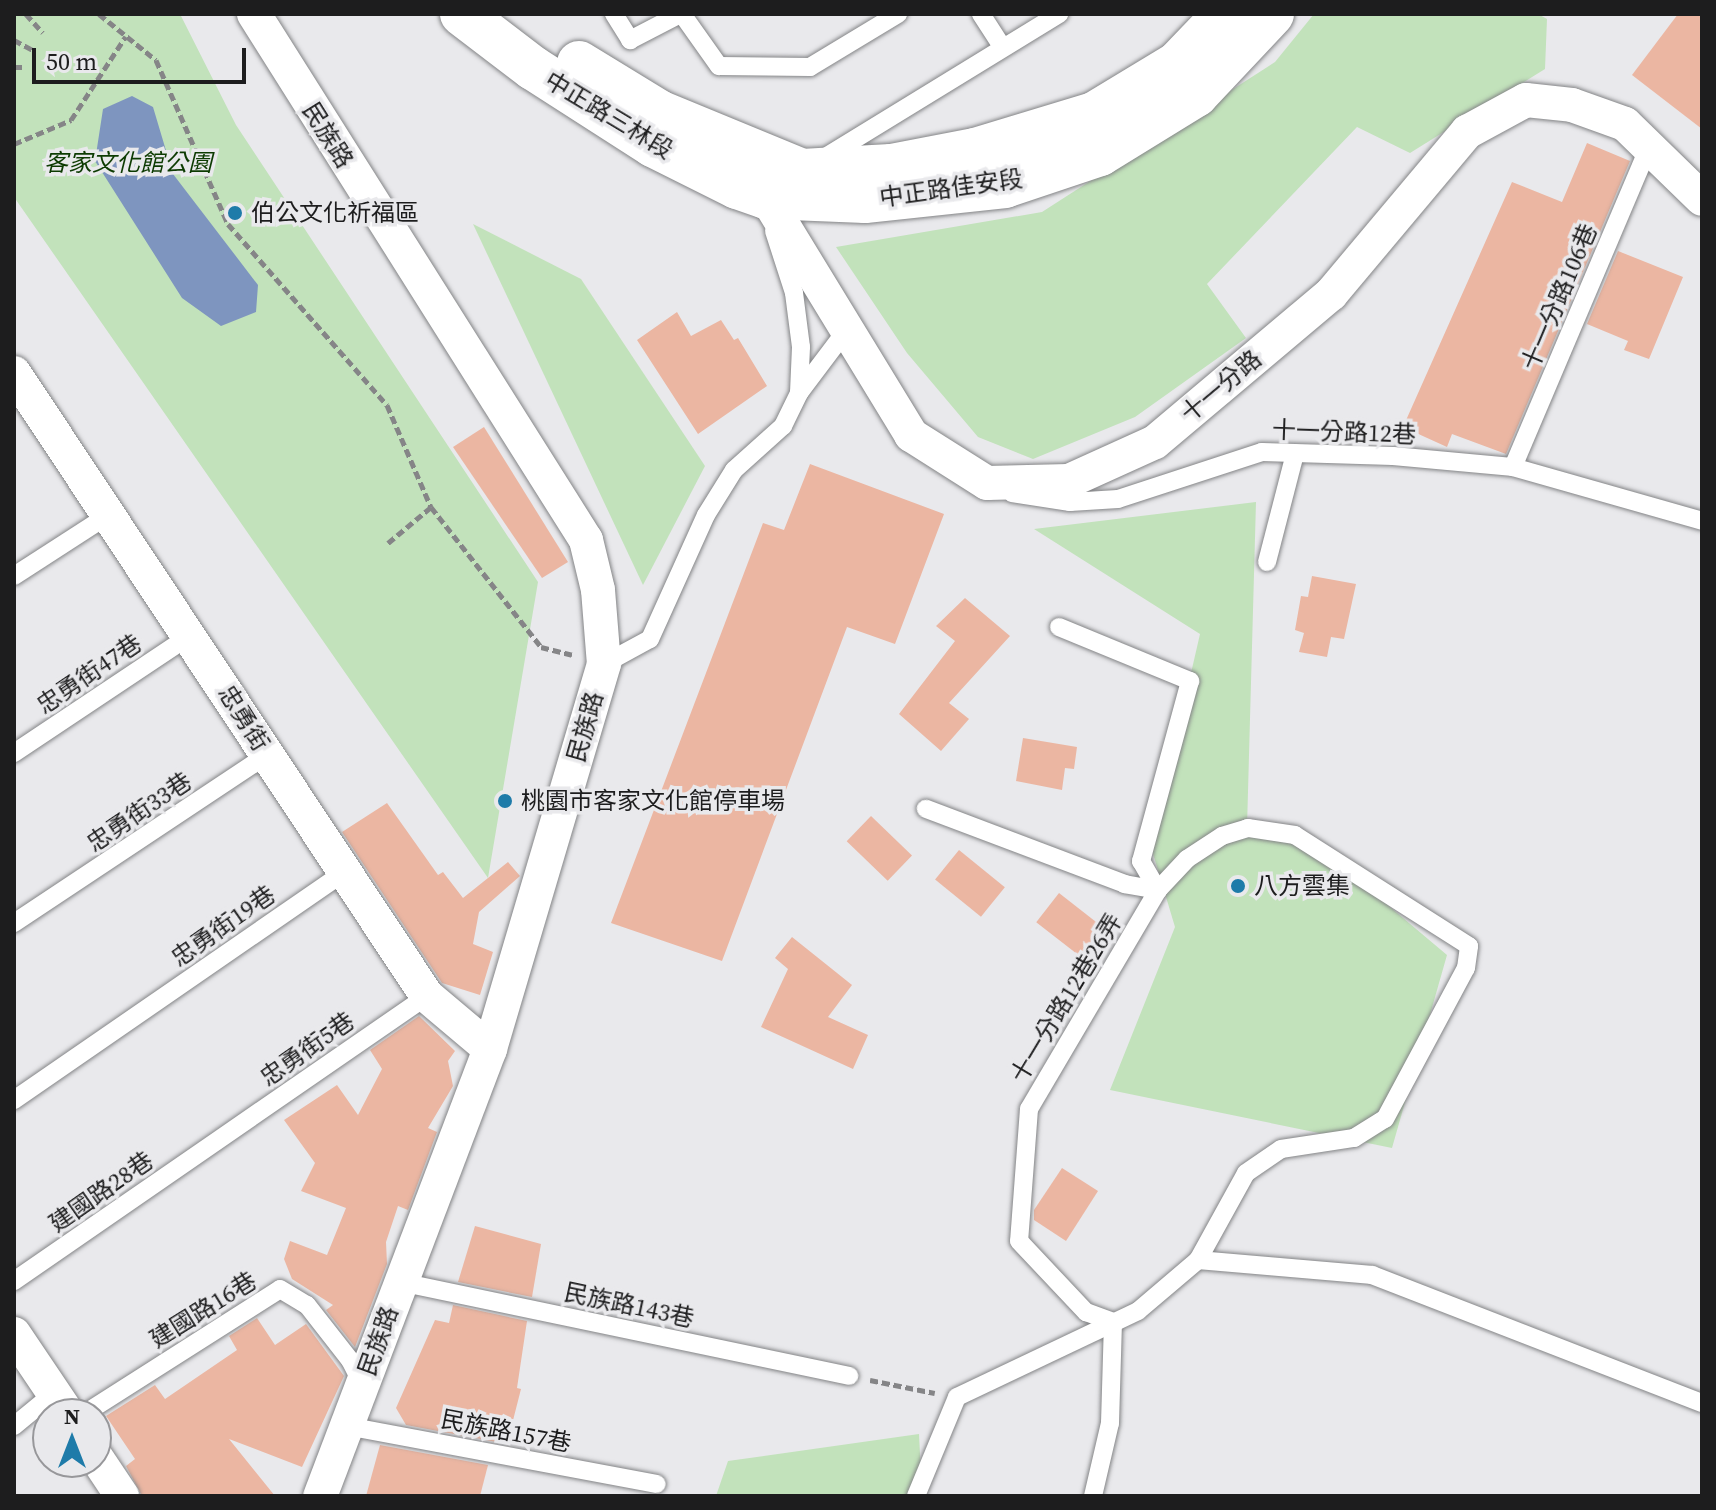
<!DOCTYPE html>
<meta charset="utf-8">
<style>
body{margin:0}
#map{position:relative;width:1716px;height:1510px;overflow:hidden;background:#e9e9ec;font-family:"Source Serif 4","Noto Sans TC",serif}
div>[style]{position:absolute}
.green>*{inset:0;background:#c2e2bb}
.water>*{inset:0;background:#7e95bf}
.building>*{inset:0;background:#ebb6a2;transform-origin:0 0}
.path>*{height:5px;margin-top:-2.5px;transform-origin:0;background:repeating-linear-gradient(90deg,#858587 0 8px,transparent 0 12px)}
.roads{filter:drop-shadow(0 0 2px #838486) drop-shadow(0 0 2px #838486)}
.service>*{height:18px;margin:-9px;padding:0 9px;transform-origin:9px;border-radius:9px;background:#fff}
.minor>*{height:34px;margin:-17px;padding:0 17px;transform-origin:17px;border-radius:17px;background:#fff}
.secondary>*{height:44px;margin:-22px;padding:0 22px;transform-origin:22px;border-radius:22px;background:#fff}
.dots>*{width:22px;height:22px;translate:-50% -50%;box-sizing:border-box;border:4px solid #e9e9ec;border-radius:50%}
span{translate:-50% -50%;white-space:nowrap;text-align:center;line-height:1.15;-webkit-text-stroke:7px #e9e9ec;paint-order:stroke}
.street-label{font-size:24px;color:#1d1d1e}
.park-label{font-size:24px;color:#0d3b02;font-style:italic}
.poi-label{font-size:24px;color:#1d1d1e}
.left{translate:0 -50%;text-align:left}
.frame{position:absolute;inset:0;border:16px solid #1d1d1e;pointer-events:none}
.north{position:absolute;left:32px;top:1398px;width:80px;height:80px;box-sizing:border-box;background:#e9e9ec;border:2px solid #97979a;border-radius:50%;rotate:0deg;font-size:22px;font-weight:700;line-height:32px;text-align:center;color:#1d1d1e}
.north::after{content:'';display:block;margin:auto;width:28px;height:36px;background:#1e7ba9;clip-path:polygon(50% 0,100% 100%,50% 72%,0 100%)}
.scale{position:absolute;left:32px;top:48px;width:214px;height:36px;box-sizing:border-box;border:4px solid #1d1d1e;border-top:0;padding-left:10px;font-size:24px;line-height:28px;white-space:nowrap;color:#1d1d1e;-webkit-text-stroke:6px #e9e9ec;paint-order:stroke}
</style>
<div id="map">
<div class="green">
<div style="clip-path:polygon(14px 14px,180px 14px,236px 125px,538px 582px,488px 878px,14px 197px)"></div>
<div style="clip-path:polygon(1314px 14px,1538px 14px,1547px 19px,1545px 69px,1410px 153px,1357px 127px,1207px 284px,1246px 338px,1135px 417px,1033px 459px,978px 437px,907px 353px,836px 247px,1042px 212px,1275px 62px)"></div>
<div style="clip-path:polygon(473px 224px,581px 279px,705px 466px,643px 585px)"></div>
<div style="clip-path:polygon(1256px 502px,1247px 828px,1308px 838px,1447px 955px,1392px 1148px,1110px 1090px,1175px 927px,1151px 847px,1200px 634px,1034px 529px)"></div>
<div style="clip-path:polygon(919px 1434px,922px 1496px,716px 1496px,728px 1461px)"></div>
</div>
<div class="water">
<div style="clip-path:polygon(132px 96px,153px 107px,173px 174px,258px 285px,256px 312px,221px 326px,182px 298px,95px 161px,103px 109px)"></div>
</div>
<div class="building">
<div style="clip-path:polygon(1678px 14px,1702px 14px,1702px 129px,1632px 75px)"></div>
<div style="clip-path:polygon(1587px 143px,1630px 161px,1506px 454px,1452px 434px,1447px 447px,1403px 427px,1512px 182px,1562px 202px)"></div>
<div style="clip-path:polygon(1618px 251px,1683px 277px,1649px 359px,1624px 350px,1628px 341px,1587px 324px)"></div>
<div style="clip-path:polygon(677px 312px,691px 336px,721px 320px,734px 340px,738px 338px,767px 386px,698px 434px,637px 340px)"></div>
<div style="clip-path:polygon(484px 427px,568px 562px,542px 578px,453px 447px)"></div>
<div style="clip-path:polygon(810px 464px,944px 514px,895px 644px,847px 627px,722px 961px,611px 923px,763px 523px,784px 530px)"></div>
<div style="clip-path:polygon(1312px 576px,1356px 584px,1344px 639px,1331px 637px,1327px 657px,1299px 652px,1304px 633px,1295px 630px,1301px 596px,1308px 597px)"></div>
<div style="clip-path:polygon(965px 598px,1010px 636px,949px 703px,969px 719px,941px 751px,899px 714px,955px 641px,936px 626px)"></div>
<div style="clip-path:polygon(1023px 738px,1077px 747px,1074px 769px,1065px 768px,1062px 790px,1016px 781px)"></div>
<div style="clip-path:polygon(387px 803px,438px 875px,443px 872px,463px 898px,508px 862px,520px 876px,479px 912px,473px 944px,493px 952px,480px 995px,442px 983px,342px 832px)"></div>
<div style="left:871px;top:816px;width:57px;height:35px;rotate:44deg"></div>
<div style="left:959px;top:850px;width:59px;height:38px;rotate:39deg"></div>
<div style="left:1059px;top:893px;width:58px;height:37px;rotate:38deg"></div>
<div style="clip-path:polygon(792px 937px,852px 985px,828px 1017px,868px 1035px,853px 1069px,761px 1027px,788px 969px,775px 958px)"></div>
<div style="clip-path:polygon(419px 1016px,455px 1051px,448px 1061px,453px 1086px,428px 1128px,437px 1132px,408px 1210px,398px 1206px,386px 1242px,387px 1264px,355px 1347px,326px 1310px,333px 1305px,292px 1279px,284px 1259px,290px 1241px,327px 1255px,346px 1208px,301px 1191px,315px 1163px,284px 1120px,337px 1085px,358px 1115px,382px 1069px,370px 1050px)"></div>
<div style="clip-path:polygon(1062px 1168px,1098px 1191px,1066px 1241px,1034px 1220px,1034px 1210px)"></div>
<div style="clip-path:polygon(475px 1226px,541px 1244px,532px 1297px,458px 1282px)"></div>
<div style="clip-path:polygon(453px 1305px,527px 1321px,517px 1388px,521px 1389px,507px 1444px,406px 1425px,396px 1408px,435px 1320px,449px 1323px)"></div>
<div style="clip-path:polygon(257px 1318px,275px 1345px,306px 1324px,344px 1376px,302px 1467px,229px 1439px,275px 1496px,142px 1496px,126px 1466px,135px 1459px,106px 1416px,155px 1385px,165px 1399px,237px 1350px,229px 1336px)"></div>
<div style="clip-path:polygon(380px 1445px,488px 1465px,480px 1496px,366px 1496px)"></div>
</div>
<div class="path">
<div style="left:26px;top:14px;width:25px;rotate:48deg"></div>
<div style="left:99px;top:14px;width:73px;rotate:38.9deg"></div>
<div style="left:156px;top:60px;width:179px;rotate:66.3deg"></div>
<div style="left:228px;top:224px;width:241px;rotate:48.7deg"></div>
<div style="left:387px;top:405px;width:111px;rotate:66.7deg"></div>
<div style="left:431px;top:507px;width:178px;rotate:51.8deg"></div>
<div style="left:541px;top:647px;width:32px;rotate:14deg"></div>
<div style="left:14px;top:40px;width:21px;rotate:28deg"></div>
<div style="left:14px;top:67px;width:11px"></div>
<div style="left:14px;top:144px;width:62px;rotate:-22.8deg"></div>
<div style="left:71px;top:120px;width:100px;rotate:-56.8deg"></div>
<div style="left:388px;top:543px;width:56px;rotate:-39.9deg"></div>
<div style="left:870px;top:1380px;width:66px;rotate:11.3deg"></div>
</div>
<div class="roads">
<div class="service">
<div style="left:614px;top:14px;width:31px;rotate:58deg"></div>
<div style="left:630px;top:40px;width:56px;rotate:-27.5deg"></div>
<div style="left:682px;top:14px;width:64px;rotate:54.6deg"></div>
<div style="left:719px;top:66px;width:91px;rotate:0.6deg"></div>
<div style="left:810px;top:67px;width:103px;rotate:-31.1deg"></div>
<div style="left:981px;top:14px;width:40px;rotate:57.1deg"></div>
<div style="left:824px;top:158px;width:276px;rotate:-31.5deg"></div>
<div style="left:774px;top:231px;width:65px;rotate:72.1deg"></div>
<div style="left:794px;top:293px;width:54px;rotate:82.6deg"></div>
<div style="left:801px;top:347px;width:46px;rotate:92.5deg"></div>
<div style="left:1513px;top:467px;width:349px;rotate:-67deg"></div>
<div style="left:1012px;top:493px;width:59px;rotate:8.8deg"></div>
<div style="left:1070px;top:502px;width:48px;rotate:-3.6deg"></div>
<div style="left:1118px;top:499px;width:151px;rotate:-18.1deg"></div>
<div style="left:1262px;top:452px;width:131px;rotate:1.7deg"></div>
<div style="left:1393px;top:456px;width:121px;rotate:5.2deg"></div>
<div style="left:1513px;top:467px;width:197px;rotate:15.9deg"></div>
<div style="left:1267px;top:562px;width:112px;rotate:-75.5deg"></div>
<div style="left:14px;top:576px;width:114px;rotate:-32.9deg"></div>
<div style="left:1059px;top:627px;width:142px;rotate:22.4deg"></div>
<div style="left:1190px;top:681px;width:187px;rotate:105.2deg"></div>
<div style="left:1141px;top:861px;width:34px;rotate:60deg"></div>
<div style="left:1158px;top:890px;width:254px;rotate:120.5deg"></div>
<div style="left:1029px;top:1109px;width:132px;rotate:94.3deg"></div>
<div style="left:1019px;top:1241px;width:98px;rotate:46.7deg"></div>
<div style="left:1086px;top:1312px;width:29px;rotate:20deg"></div>
<div style="left:1113px;top:1322px;width:101px;rotate:91.7deg"></div>
<div style="left:1110px;top:1423px;width:75px;rotate:103.1deg"></div>
<div style="left:604px;top:664px;width:52px;rotate:-28.5deg"></div>
<div style="left:650px;top:639px;width:136px;rotate:-65.7deg"></div>
<div style="left:706px;top:515px;width:53px;rotate:-58.1deg"></div>
<div style="left:734px;top:470px;width:66px;rotate:-41.9deg"></div>
<div style="left:783px;top:426px;width:37px;rotate:-64deg"></div>
<div style="left:799px;top:393px;width:81px;rotate:-53deg"></div>
<div style="left:14px;top:753px;width:213px;rotate:-33.7deg"></div>
<div style="left:14px;top:923px;width:304px;rotate:-33.6deg"></div>
<div style="left:14px;top:1100px;width:401px;rotate:-34.6deg"></div>
<div style="left:1198px;top:1260px;width:175px;rotate:4.9deg"></div>
<div style="left:1372px;top:1275px;width:354px;rotate:21.2deg"></div>
<div style="left:14px;top:1281px;width:502px;rotate:-34.61deg"></div>
<div style="left:400px;top:1282px;width:459px;rotate:11.8deg"></div>
<div style="left:84px;top:1414px;width:232px;rotate:-32.5deg"></div>
<div style="left:280px;top:1289px;width:31px;rotate:31deg"></div>
<div style="left:307px;top:1305px;width:70px;rotate:52deg"></div>
<div style="left:350px;top:1360px;width:27px;rotate:63deg"></div>
<div style="left:14px;top:1426px;width:52px;rotate:-39.5deg"></div>
<div style="left:347px;top:1426px;width:315px;rotate:10.6deg"></div>
<div style="left:916px;top:1496px;width:107px;rotate:-67.5deg"></div>
<div style="left:957px;top:1397px;width:200px;rotate:-25.4deg"></div>
<div style="left:1138px;top:1311px;width:79px;rotate:-40.4deg"></div>
<div style="left:1198px;top:1260px;width:99px;rotate:-61.1deg"></div>
<div style="left:1246px;top:1173px;width:42px;rotate:-34.4deg"></div>
<div style="left:1281px;top:1149px;width:74px;rotate:-8.6deg"></div>
<div style="left:1354px;top:1138px;width:36px;rotate:-32deg"></div>
<div style="left:1385px;top:1119px;width:171px;rotate:-61.8deg"></div>
<div style="left:1466px;top:968px;width:22px;rotate:-82deg"></div>
<div style="left:1469px;top:946px;width:206px;rotate:-147.5deg"></div>
<div style="left:1295px;top:835px;width:48px;rotate:-171.5deg"></div>
<div style="left:1248px;top:828px;width:27px;rotate:163deg"></div>
<div style="left:1222px;top:836px;width:42px;rotate:146.7deg"></div>
<div style="left:1187px;top:859px;width:42px;rotate:133.1deg"></div>
<div style="left:1158px;top:890px;width:34px;rotate:-170deg"></div>
<div style="left:1125px;top:884px;width:213px;rotate:-159.3deg"></div>
</div>
<div class="minor">
<div style="left:254px;top:14px;width:622px;rotate:57.74deg"></div>
<div style="left:586px;top:540px;width:51px;rotate:76.5deg"></div>
<div style="left:598px;top:590px;width:74px;rotate:85.4deg"></div>
<div style="left:604px;top:664px;width:402px;rotate:106.5deg"></div>
<div style="left:490px;top:1049px;width:478px;rotate:110.8deg"></div>
<div style="left:766px;top:197px;width:279px;rotate:58.6deg"></div>
<div style="left:911px;top:435px;width:90px;rotate:32.3deg"></div>
<div style="left:987px;top:483px;width:82px;rotate:-1.4deg"></div>
<div style="left:1069px;top:481px;width:94px;rotate:-24.4deg"></div>
<div style="left:1155px;top:442px;width:230px;rotate:-40.1deg"></div>
<div style="left:1331px;top:294px;width:212px;rotate:-50deg"></div>
<div style="left:1467px;top:132px;width:67px;rotate:-28.5deg"></div>
<div style="left:1526px;top:100px;width:46px;rotate:6.2deg"></div>
<div style="left:1572px;top:105px;width:56px;rotate:19.7deg"></div>
<div style="left:1625px;top:124px;width:107px;rotate:44.2deg"></div>
<div style="left:14px;top:373px;width:747px;rotate:56.46deg"></div>
<div style="left:427px;top:996px;width:82px;rotate:40.1deg"></div>
<div style="left:14px;top:1334px;width:97px;rotate:56deg"></div>
<div style="left:96px;top:1457px;width:47px;rotate:56.3deg"></div>
</div>
<div class="secondary">
<div style="left:462px;top:14px;width:89px;rotate:37.3deg"></div>
<div style="left:533px;top:68px;width:143px;rotate:32.7deg"></div>
<div style="left:653px;top:145px;width:94px;rotate:26.6deg"></div>
<div style="left:737px;top:187px;width:31px;rotate:19deg"></div>
<div style="left:766px;top:197px;width:99px;rotate:2.3deg"></div>
<div style="left:865px;top:201px;width:141px;rotate:-6.1deg"></div>
<div style="left:1005px;top:186px;width:100px;rotate:-18.6deg"></div>
<div style="left:1100px;top:154px;width:113px;rotate:-31.6deg"></div>
<div style="left:1196px;top:95px;width:111px;rotate:-46.8deg"></div>
<div style="left:579px;top:63px;width:94px;rotate:31.5deg"></div>
<div style="left:659px;top:112px;width:155px;rotate:22.4deg"></div>
<div style="left:802px;top:171px;width:89px;rotate:-3.2deg"></div>
<div style="left:891px;top:166px;width:86px;rotate:-10.8deg"></div>
<div style="left:975px;top:150px;width:124px;rotate:-16.8deg"></div>
<div style="left:1094px;top:114px;width:97px;rotate:-31.1deg"></div>
<div style="left:1177px;top:64px;width:69px;rotate:-46.2deg"></div>
</div>
</div>
<div class="dots">
<div style="left:235px;top:213px;background:#1e7ba9"></div>
<div style="left:505px;top:801px;background:#1e7ba9"></div>
<div style="left:1238px;top:886px;background:#1e7ba9"></div>
</div>
<div class="street-label">
<span style="left:609px;top:115px;rotate:31deg">中正路三林段</span>
<span style="left:328px;top:135px;rotate:58deg">民族路</span>
<span style="left:951px;top:188px;rotate:-8deg">中正路佳安段</span>
<span style="left:1559px;top:297px;rotate:-67deg">十一分路106巷</span>
<span style="left:1221px;top:386px;rotate:-40deg">十一分路</span>
<span style="left:1344px;top:432px;rotate:2deg">十一分路12巷</span>
<span style="left:89px;top:674px;rotate:-34deg">忠勇街47巷</span>
<span style="left:244px;top:718px;rotate:58deg">忠勇街</span>
<span style="left:585px;top:727px;rotate:-74deg">民族路</span>
<span style="left:139px;top:812px;rotate:-34deg">忠勇街33巷</span>
<span style="left:223px;top:926px;rotate:-35deg">忠勇街19巷</span>
<span style="left:1066px;top:998px;rotate:-59deg">十一分路12巷26弄</span>
<span style="left:307px;top:1049px;rotate:-35deg">忠勇街5巷</span>
<span style="left:101px;top:1192px;rotate:-35deg">建國路28巷</span>
<span style="left:629px;top:1305px;rotate:12deg">民族路143巷</span>
<span style="left:203px;top:1310px;rotate:-32deg">建國路16巷</span>
<span style="left:378px;top:1341px;rotate:-70deg">民族路</span>
<span style="left:506px;top:1431px;rotate:11deg">民族路157巷</span>
</div>
<div class="park-label">
<span style="left:128px;top:163px">客家文化館公園</span>
</div>
<div class="poi-label">
<span class="left" style="left:251px;top:213px">伯公文化祈福區</span>
<span class="left" style="left:521px;top:801px">桃園市客家文化館停車場</span>
<span class="left" style="left:1254px;top:886px">八方雲集</span>
</div>
<div class="frame"></div>
<div class="north">N</div>
<div class="scale">50 m</div>
</div>
